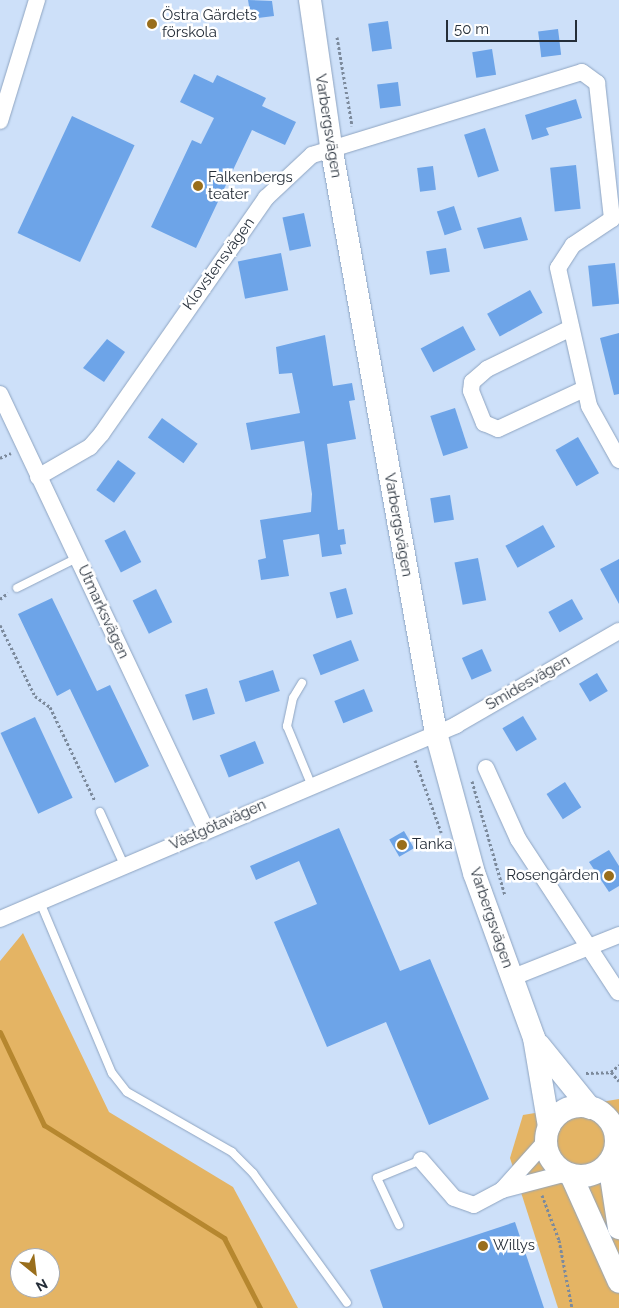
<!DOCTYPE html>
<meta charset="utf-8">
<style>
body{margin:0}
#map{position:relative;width:619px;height:1308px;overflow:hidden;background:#cde0f9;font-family:Raleway,sans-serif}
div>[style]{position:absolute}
.green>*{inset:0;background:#e4b464}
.stream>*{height:5px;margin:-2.5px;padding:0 2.5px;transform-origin:2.5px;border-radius:2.5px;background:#b6872f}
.building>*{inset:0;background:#6da4e8;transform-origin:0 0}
.path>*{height:3px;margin-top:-1.5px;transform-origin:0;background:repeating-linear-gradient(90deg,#7c8a9c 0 2.5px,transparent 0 5px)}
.roads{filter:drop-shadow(0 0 1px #8ea4c1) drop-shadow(0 0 1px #8ea4c1)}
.lane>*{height:8px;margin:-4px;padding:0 4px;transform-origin:4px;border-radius:4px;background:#fff}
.street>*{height:16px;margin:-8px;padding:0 8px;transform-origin:8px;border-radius:8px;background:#fff}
.secondary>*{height:22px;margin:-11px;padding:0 11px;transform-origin:11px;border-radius:11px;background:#fff}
.secondary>.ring{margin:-11px;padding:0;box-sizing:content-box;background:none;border:22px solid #fff;border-radius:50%}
.dots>*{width:14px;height:14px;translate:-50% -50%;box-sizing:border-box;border:2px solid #fff;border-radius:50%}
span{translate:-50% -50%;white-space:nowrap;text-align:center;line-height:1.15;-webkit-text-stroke:5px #fff;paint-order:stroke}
.poi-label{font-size:15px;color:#252e39}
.left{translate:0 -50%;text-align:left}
.right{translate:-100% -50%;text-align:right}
.street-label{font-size:15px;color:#252e39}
.north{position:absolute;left:10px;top:1248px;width:50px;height:50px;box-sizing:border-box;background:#fff;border:1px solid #a8abb0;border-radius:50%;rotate:151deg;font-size:14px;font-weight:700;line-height:20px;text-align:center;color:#252e39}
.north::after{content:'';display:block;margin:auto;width:18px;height:22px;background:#996e1c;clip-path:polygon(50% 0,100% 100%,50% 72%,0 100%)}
.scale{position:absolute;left:446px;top:20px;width:131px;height:22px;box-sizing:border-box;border:2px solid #252e39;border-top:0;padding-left:6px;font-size:15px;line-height:18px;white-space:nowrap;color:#252e39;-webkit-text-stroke:4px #fff;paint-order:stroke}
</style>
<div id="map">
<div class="green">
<div style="clip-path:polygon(evenodd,23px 933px,109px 1112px,233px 1187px,298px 1308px,0 1308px,0 961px,23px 933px,20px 1258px,50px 1258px,50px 1288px,20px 1288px,20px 1258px)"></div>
<div style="clip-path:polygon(619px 1099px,619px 1308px,558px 1308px,510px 1158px,523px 1115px)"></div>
</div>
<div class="stream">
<div style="left:0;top:1032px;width:103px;rotate:64.7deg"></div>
<div style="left:44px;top:1125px;width:213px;rotate:32.1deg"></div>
<div style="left:224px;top:1238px;width:79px;rotate:62.8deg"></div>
</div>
<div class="building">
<div style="clip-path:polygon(248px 0,272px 1px,274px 16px,251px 19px)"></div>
<div style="left:388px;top:21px;width:28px;height:20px;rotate:82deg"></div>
<div style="left:558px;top:29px;width:26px;height:20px;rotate:83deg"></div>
<div style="left:492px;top:49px;width:26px;height:20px;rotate:81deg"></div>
<div style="clip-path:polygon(194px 74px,213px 83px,217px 75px,266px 98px,262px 106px,296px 122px,285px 145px,252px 130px,196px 248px,151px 227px,192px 140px,201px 144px,214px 118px,180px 102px)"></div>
<div style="left:398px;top:82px;width:24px;height:21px;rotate:83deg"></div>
<div style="clip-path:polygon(576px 99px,582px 118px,546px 128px,549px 135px,532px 140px,525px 115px)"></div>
<div style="left:72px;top:116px;width:69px;height:129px;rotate:25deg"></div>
<div style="left:485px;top:128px;width:45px;height:22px;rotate:72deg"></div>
<div style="left:576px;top:165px;width:44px;height:26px;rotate:84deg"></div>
<div style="left:433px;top:166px;width:24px;height:16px;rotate:83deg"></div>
<div style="left:454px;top:206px;width:25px;height:18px;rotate:72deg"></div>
<div style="left:304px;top:213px;width:34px;height:22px;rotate:78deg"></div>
<div style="clip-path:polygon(521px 217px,528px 240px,484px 249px,477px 228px)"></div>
<div style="left:446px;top:248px;width:24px;height:20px;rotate:81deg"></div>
<div style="left:281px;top:253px;width:38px;height:44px;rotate:79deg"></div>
<div style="left:615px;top:263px;width:41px;height:27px;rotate:84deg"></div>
<div style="left:530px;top:290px;width:26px;height:49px;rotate:61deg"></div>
<div style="left:463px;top:326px;width:27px;height:48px;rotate:62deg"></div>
<div style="clip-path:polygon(619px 333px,619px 394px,614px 395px,600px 338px)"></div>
<div style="clip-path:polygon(325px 335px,333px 386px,352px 383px,355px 400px,349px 401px,356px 439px,327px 444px,338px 530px,344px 529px,346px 544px,340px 545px,342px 554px,322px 557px,319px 534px,283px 540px,289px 576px,261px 580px,258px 560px,266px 558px,260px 520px,311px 512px,312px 494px,304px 441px,251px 450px,246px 423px,300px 413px,292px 373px,279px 374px,276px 347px)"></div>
<div style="clip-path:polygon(107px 339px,125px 352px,104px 382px,83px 368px)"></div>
<div style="left:455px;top:408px;width:42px;height:26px;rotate:72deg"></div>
<div style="left:162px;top:418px;width:44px;height:24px;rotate:36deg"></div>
<div style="left:578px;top:437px;width:42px;height:26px;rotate:60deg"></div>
<div style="left:118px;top:460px;width:22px;height:37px;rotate:36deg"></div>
<div style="left:450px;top:495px;width:25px;height:20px;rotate:81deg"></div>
<div style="left:543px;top:525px;width:25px;height:43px;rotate:61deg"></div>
<div style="left:125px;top:530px;width:36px;height:23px;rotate:63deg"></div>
<div style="left:478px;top:558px;width:43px;height:24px;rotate:79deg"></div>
<div style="clip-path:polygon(619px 559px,619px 604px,600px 569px)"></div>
<div style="left:346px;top:588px;width:27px;height:17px;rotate:75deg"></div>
<div style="left:156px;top:589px;width:37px;height:26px;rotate:64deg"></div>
<div style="clip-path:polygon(52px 598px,97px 691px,110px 685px,149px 766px,115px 783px,70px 689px,57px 696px,18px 614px)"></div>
<div style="left:572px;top:599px;width:23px;height:27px;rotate:61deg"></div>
<div style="left:351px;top:640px;width:22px;height:41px;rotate:69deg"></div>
<div style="left:482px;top:649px;width:24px;height:22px;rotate:66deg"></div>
<div style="left:273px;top:670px;width:22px;height:36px;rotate:72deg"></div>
<div style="left:597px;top:673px;width:21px;height:21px;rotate:59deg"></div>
<div style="left:207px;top:688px;width:27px;height:23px;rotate:73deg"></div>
<div style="left:364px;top:689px;width:24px;height:32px;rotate:68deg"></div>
<div style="left:523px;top:716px;width:27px;height:24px;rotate:59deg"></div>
<div style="left:35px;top:717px;width:89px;height:38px;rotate:65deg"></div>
<div style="left:255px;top:741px;width:24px;height:38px;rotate:68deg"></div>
<div style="left:565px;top:782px;width:30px;height:22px;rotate:57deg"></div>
<div style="clip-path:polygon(339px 828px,400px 971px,430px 959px,489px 1099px,429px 1125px,386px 1022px,327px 1047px,274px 922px,317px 904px,299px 861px,256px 880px,250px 866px)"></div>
<div style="left:404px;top:831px;width:20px;height:17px;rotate:60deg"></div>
<div style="clip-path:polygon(609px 850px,619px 866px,619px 886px,609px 892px,589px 862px)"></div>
<div style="clip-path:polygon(515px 1222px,544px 1308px,383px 1308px,370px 1270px)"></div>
</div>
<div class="path">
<div style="left:337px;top:37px;width:90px;rotate:80.4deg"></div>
<div style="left:0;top:458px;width:12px;rotate:-24deg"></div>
<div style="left:0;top:599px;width:10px;rotate:-37deg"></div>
<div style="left:0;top:625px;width:79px;rotate:63.8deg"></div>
<div style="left:35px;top:696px;width:19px;rotate:36deg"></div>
<div style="left:50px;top:707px;width:104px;rotate:64.4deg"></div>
<div style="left:415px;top:760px;width:77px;rotate:70.1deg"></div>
<div style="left:472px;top:781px;width:119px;rotate:73.9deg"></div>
<div style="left:611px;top:1072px;width:11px;rotate:-41deg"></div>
<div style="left:586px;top:1073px;width:25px;rotate:-2deg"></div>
<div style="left:611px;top:1072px;width:12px;rotate:48deg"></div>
<div style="left:542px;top:1195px;width:48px;rotate:69.3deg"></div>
<div style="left:559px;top:1240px;width:69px;rotate:79.2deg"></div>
</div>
<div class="roads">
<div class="lane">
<div style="left:17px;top:588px;width:67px;rotate:-26.6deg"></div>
<div style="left:302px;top:683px;width:17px;rotate:121deg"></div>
<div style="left:293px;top:698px;width:29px;rotate:102deg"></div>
<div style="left:287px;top:726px;width:63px;rotate:67.5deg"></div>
<div style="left:100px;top:812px;width:60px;rotate:65.6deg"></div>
<div style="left:40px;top:902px;width:186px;rotate:67.2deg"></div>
<div style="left:112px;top:1073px;width:24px;rotate:52deg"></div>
<div style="left:127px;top:1092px;width:121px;rotate:29.7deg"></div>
<div style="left:232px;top:1152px;width:30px;rotate:45deg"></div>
<div style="left:253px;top:1173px;width:160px;rotate:54.1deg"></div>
<div style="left:399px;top:1225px;width:52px;rotate:-115.1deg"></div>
<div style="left:377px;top:1178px;width:48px;rotate:-22.2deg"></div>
</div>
<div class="street">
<div style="left:0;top:121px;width:127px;rotate:-73deg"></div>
<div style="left:571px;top:328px;width:93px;rotate:154deg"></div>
<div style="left:487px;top:369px;width:20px;rotate:139deg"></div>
<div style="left:472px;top:382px;width:9px;rotate:96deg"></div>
<div style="left:471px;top:391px;width:35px;rotate:68deg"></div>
<div style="left:484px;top:423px;width:15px;rotate:23deg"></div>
<div style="left:498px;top:429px;width:95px;rotate:-24.9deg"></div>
<div style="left:0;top:394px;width:482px;rotate:64.7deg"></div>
<div style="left:38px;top:477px;width:60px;rotate:-30deg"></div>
<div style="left:90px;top:447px;width:18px;rotate:-49deg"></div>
<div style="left:102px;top:433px;width:287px;rotate:-55.1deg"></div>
<div style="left:266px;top:198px;width:63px;rotate:-43.1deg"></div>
<div style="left:312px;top:155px;width:282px;rotate:-17.1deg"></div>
<div style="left:582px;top:72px;width:19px;rotate:36deg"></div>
<div style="left:597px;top:83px;width:137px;rotate:83.7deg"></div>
<div style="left:612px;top:219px;width:47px;rotate:146.3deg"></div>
<div style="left:573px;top:245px;width:27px;rotate:123deg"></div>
<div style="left:558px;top:268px;width:141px;rotate:77.3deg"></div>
<div style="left:589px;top:406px;width:62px;rotate:60.9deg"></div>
<div style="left:486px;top:768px;width:78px;rotate:65.7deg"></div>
<div style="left:518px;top:839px;width:183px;rotate:56.8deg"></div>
<div style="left:0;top:919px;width:496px;rotate:-23deg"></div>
<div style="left:456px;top:725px;width:188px;rotate:-30deg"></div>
<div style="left:511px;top:978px;width:116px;rotate:-21.7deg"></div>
<div style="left:421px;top:1160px;width:50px;rotate:49deg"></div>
<div style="left:454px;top:1198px;width:21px;rotate:19deg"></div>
<div style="left:474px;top:1205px;width:32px;rotate:-28deg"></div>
<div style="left:502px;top:1190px;width:67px;rotate:-48deg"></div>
<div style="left:502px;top:1190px;width:67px;rotate:-14.7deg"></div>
</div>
<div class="secondary">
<div style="left:310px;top:0;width:148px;rotate:81.8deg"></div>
<div style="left:331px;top:146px;width:596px;rotate:79.86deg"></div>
<div style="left:436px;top:733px;width:145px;rotate:74.8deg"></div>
<div style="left:474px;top:873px;width:176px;rotate:70deg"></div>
<div style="left:534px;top:1038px;width:90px;rotate:80.4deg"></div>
<div style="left:539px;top:1045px;width:81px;rotate:51deg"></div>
<div class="ring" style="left:546px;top:1106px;width:48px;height:48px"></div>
<div style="left:609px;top:1163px;width:66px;rotate:81.3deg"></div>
<div style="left:571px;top:1175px;width:117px;rotate:65.8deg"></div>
</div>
</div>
<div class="dots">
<div style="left:152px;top:24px;background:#996e1c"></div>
<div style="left:198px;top:186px;background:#996e1c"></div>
<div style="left:402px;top:845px;background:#996e1c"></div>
<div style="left:609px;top:876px;background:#996e1c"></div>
<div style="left:483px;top:1246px;background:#996e1c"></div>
</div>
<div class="poi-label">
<span class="left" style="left:162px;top:24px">Östra Gärdets<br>förskola</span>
<span class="left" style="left:208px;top:186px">Falkenbergs<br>teater</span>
<span class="left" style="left:412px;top:845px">Tanka</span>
<span class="right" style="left:599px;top:876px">Rosengården</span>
<span class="left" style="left:493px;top:1246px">Willys</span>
</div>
<div class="street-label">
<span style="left:328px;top:126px;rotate:81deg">Varbergsvägen</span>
<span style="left:219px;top:264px;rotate:-54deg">Klovstensvägen</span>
<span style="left:398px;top:525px;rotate:80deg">Varbergsvägen</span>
<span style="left:103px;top:612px;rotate:65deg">Utmarksvägen</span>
<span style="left:528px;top:683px;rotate:-30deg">Smidesvägen</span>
<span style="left:218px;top:825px;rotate:-24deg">Västgötavägen</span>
<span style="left:491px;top:918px;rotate:71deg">Varbergsvägen</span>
</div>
<div class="north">N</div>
<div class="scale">50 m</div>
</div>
